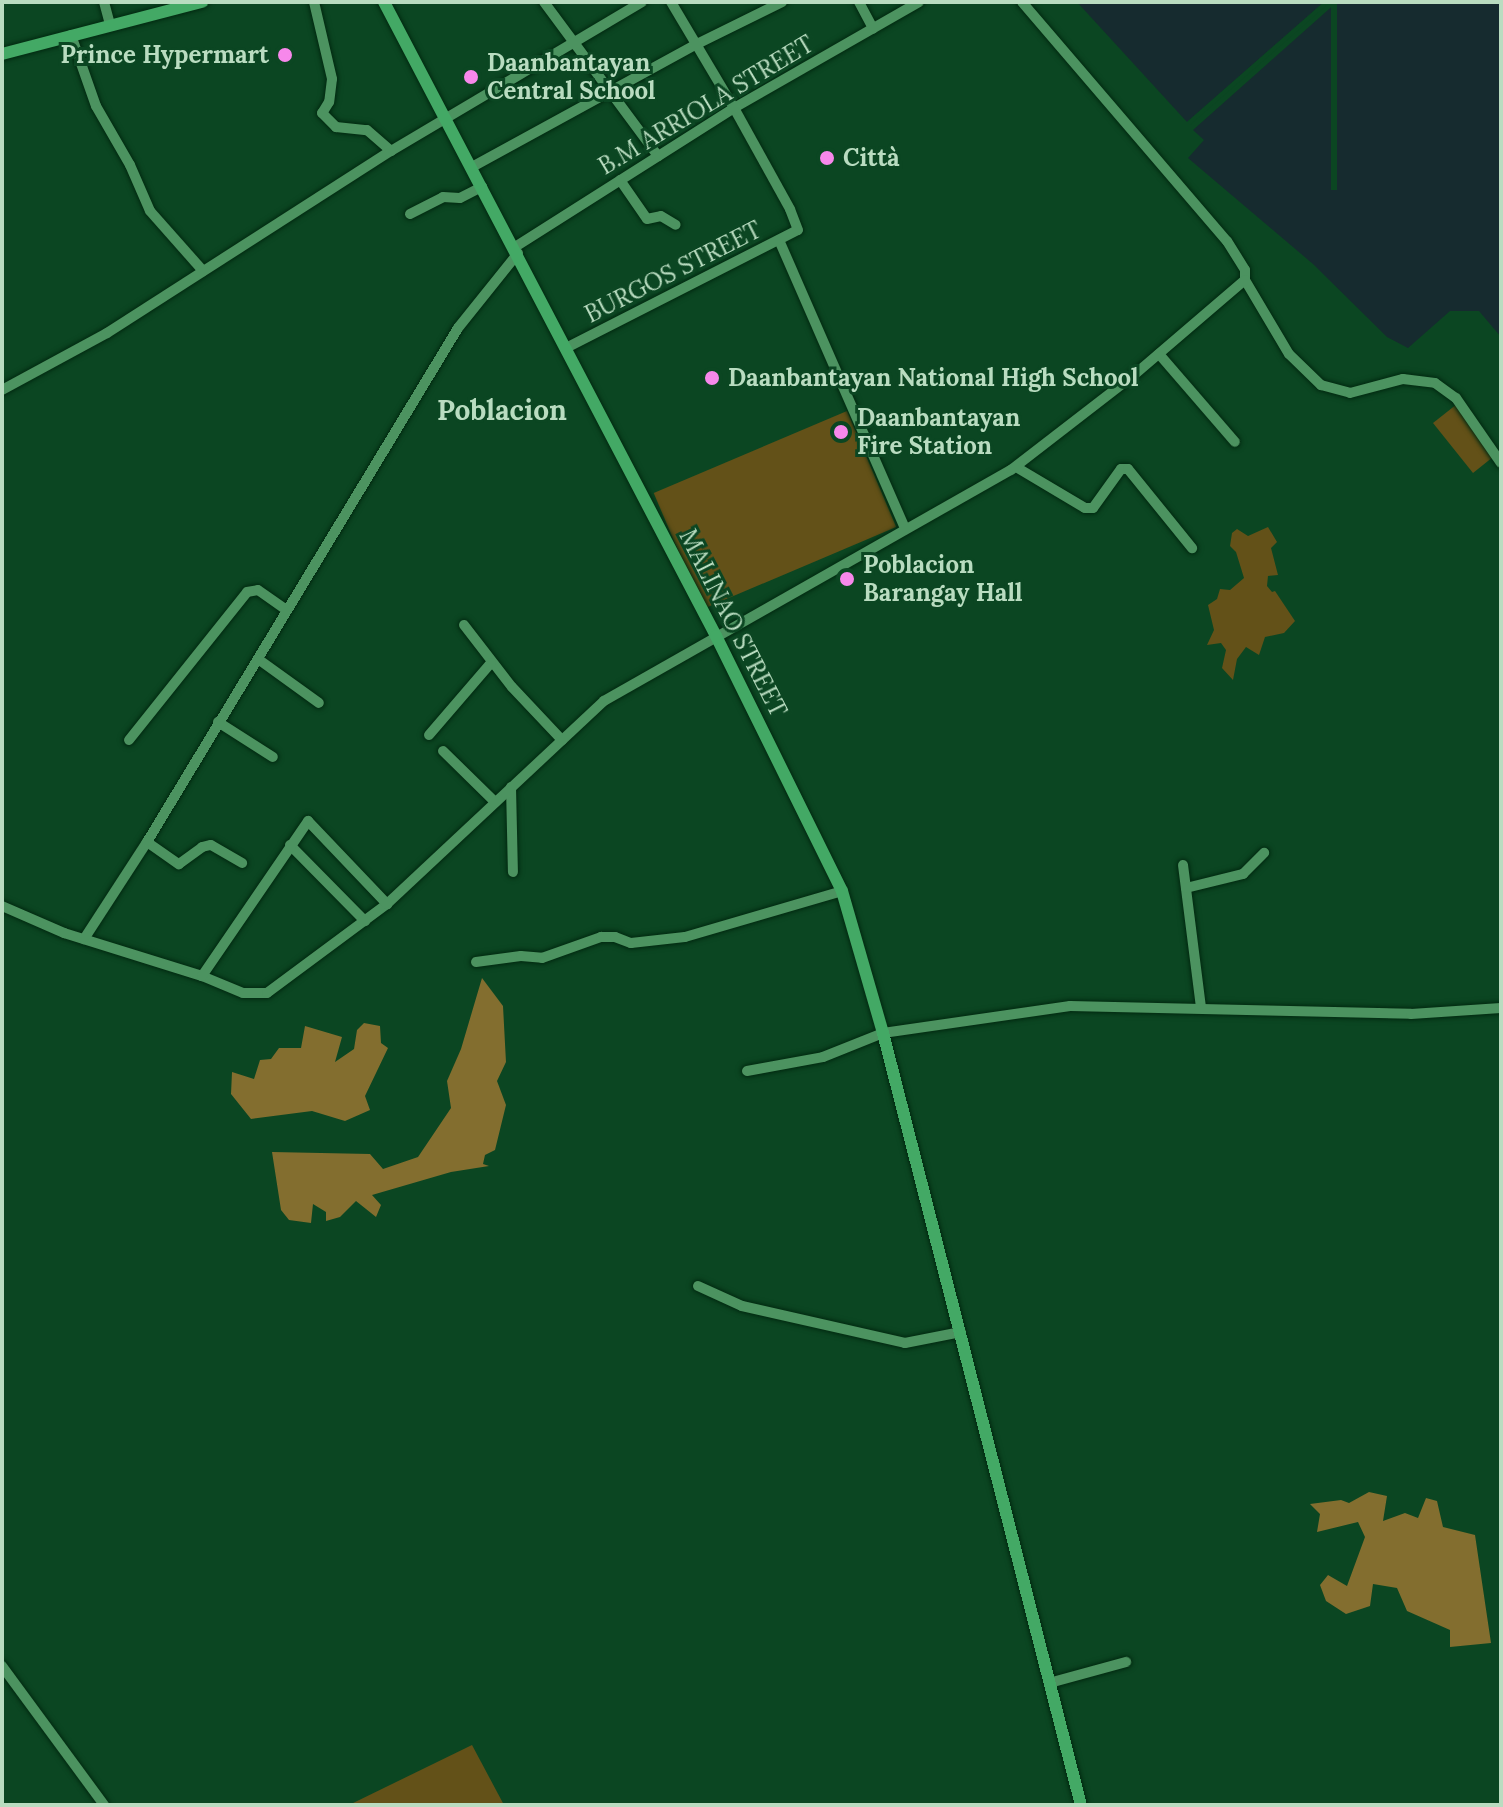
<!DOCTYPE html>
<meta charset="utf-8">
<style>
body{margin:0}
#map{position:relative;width:1503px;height:1807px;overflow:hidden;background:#0b4622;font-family:Lora,serif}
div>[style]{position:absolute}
.green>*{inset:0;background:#635118;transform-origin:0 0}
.forest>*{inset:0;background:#836e2f}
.water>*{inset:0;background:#162b2f}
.pier>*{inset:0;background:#0b4622;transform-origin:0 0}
.roads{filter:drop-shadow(0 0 2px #022910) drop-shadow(0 0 2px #022910)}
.minor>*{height:10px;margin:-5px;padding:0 5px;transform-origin:5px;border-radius:5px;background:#4c9360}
.major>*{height:12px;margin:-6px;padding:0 6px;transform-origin:6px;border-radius:6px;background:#43a965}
.dots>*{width:22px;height:22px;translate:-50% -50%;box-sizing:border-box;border:4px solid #0b4622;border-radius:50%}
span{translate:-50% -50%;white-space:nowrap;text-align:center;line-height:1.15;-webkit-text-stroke:6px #0b4622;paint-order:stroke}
.poi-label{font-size:24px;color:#b9dcc0;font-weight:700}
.right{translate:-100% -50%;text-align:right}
.left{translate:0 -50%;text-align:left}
.street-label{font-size:24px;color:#b9dcc0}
.quarter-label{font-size:28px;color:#b9dcc0;font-weight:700}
.frame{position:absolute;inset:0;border:4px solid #b9dcc0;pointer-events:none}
</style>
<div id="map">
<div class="green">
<div style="clip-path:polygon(1457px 404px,1493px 457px,1473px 473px,1433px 423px)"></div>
<div style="left:847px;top:411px;width:126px;height:210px;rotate:67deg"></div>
<div style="clip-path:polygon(1268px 527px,1277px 542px,1271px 548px,1278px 575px,1268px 576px,1267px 586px,1272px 592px,1275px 591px,1295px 621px,1284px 633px,1265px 637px,1259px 655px,1246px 647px,1237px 659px,1233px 680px,1222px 668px,1226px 650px,1221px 643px,1207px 645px,1214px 630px,1208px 605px,1217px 599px,1220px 589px,1230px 590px,1244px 578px,1236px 552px,1230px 546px,1232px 533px,1237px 529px,1248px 536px)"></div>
<div style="clip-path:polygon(472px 1745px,504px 1805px,349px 1805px)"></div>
</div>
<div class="forest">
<div style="clip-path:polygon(482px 978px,503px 1006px,506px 1062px,497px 1081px,506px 1105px,495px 1150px,485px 1155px,483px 1164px,489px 1166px,451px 1172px,372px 1195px,381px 1205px,376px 1217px,356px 1201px,340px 1217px,326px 1221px,326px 1212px,313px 1204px,311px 1223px,289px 1220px,281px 1210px,272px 1152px,370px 1154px,383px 1169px,418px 1157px,451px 1108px,447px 1081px,461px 1049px)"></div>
<div style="clip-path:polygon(364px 1023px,380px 1026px,381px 1043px,388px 1048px,365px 1096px,370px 1110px,345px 1121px,312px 1111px,251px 1119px,231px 1094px,232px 1072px,254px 1079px,260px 1060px,271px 1059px,279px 1048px,301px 1048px,305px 1026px,342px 1037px,335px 1062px,354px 1049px,357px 1030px)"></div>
<div style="clip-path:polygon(1369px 1492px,1387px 1496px,1383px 1521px,1405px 1513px,1418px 1518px,1426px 1498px,1437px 1501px,1443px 1527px,1475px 1535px,1491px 1643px,1450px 1647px,1450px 1630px,1407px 1611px,1397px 1588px,1373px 1584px,1370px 1606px,1346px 1614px,1326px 1601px,1320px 1585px,1328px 1575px,1347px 1586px,1365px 1537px,1358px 1522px,1317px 1532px,1320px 1514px,1310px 1504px,1341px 1500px,1349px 1503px)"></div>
</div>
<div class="water">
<div style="clip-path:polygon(1077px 2px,1324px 2px,1187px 122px)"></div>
<div style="clip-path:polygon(1337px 2px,1501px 2px,1501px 337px,1479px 311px,1450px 311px,1408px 348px,1387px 337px,1313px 264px,1188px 158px,1204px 140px,1193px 130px)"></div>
</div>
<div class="pier">
<div style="clip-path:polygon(1324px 2px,1328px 2px,1327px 5px,1190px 125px,1187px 122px)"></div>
<div style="left:1331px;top:2px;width:6px;height:188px"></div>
</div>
<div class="roads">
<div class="minor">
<div style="left:104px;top:2px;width:23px;rotate:75deg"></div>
<div style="left:314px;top:2px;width:79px;rotate:76.8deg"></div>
<div style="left:332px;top:79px;width:23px;rotate:97deg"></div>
<div style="left:329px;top:102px;width:13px;rotate:122deg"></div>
<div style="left:322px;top:113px;width:20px;rotate:45deg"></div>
<div style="left:336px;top:127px;width:31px;rotate:6deg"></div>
<div style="left:367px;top:130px;width:32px;rotate:41deg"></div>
<div style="left:544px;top:2px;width:192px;rotate:53.5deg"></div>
<div style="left:859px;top:2px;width:30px;rotate:62deg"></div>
<div style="left:1022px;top:2px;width:315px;rotate:49.4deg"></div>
<div style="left:1227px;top:241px;width:34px;rotate:58deg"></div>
<div style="left:1245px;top:270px;width:10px;rotate:90deg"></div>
<div style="left:71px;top:35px;width:75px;rotate:70.6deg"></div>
<div style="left:96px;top:106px;width:68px;rotate:60deg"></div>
<div style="left:130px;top:165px;width:50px;rotate:66.5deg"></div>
<div style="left:150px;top:211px;width:80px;rotate:48.5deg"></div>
<div style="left:472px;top:167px;width:256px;rotate:-28.7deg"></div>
<div style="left:697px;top:44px;width:95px;rotate:-26.3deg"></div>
<div style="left:620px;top:180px;width:47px;rotate:55.3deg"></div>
<div style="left:647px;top:219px;width:14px;rotate:-12deg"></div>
<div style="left:661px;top:216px;width:17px;rotate:31deg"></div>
<div style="left:410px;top:214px;width:37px;rotate:-27deg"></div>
<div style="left:443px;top:197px;width:17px;rotate:3deg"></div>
<div style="left:460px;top:198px;width:25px;rotate:-27deg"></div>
<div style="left:779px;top:240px;width:314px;rotate:66.4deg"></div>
<div style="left:515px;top:247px;width:259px;rotate:-32.4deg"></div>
<div style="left:734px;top:108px;width:213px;rotate:-29.8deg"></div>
<div style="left:566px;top:348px;width:260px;rotate:-27deg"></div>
<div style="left:798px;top:230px;width:22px;rotate:-111deg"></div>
<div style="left:790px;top:209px;width:115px;rotate:-119deg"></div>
<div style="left:734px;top:108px;width:123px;rotate:-120.7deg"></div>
<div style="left:1159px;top:354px;width:116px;rotate:49.2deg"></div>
<div style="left:2px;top:390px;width:119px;rotate:-28.5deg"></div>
<div style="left:107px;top:333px;width:337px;rotate:-32.7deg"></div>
<div style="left:391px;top:151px;width:292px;rotate:-30.7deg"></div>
<div style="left:1016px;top:467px;width:80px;rotate:30.7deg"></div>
<div style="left:1085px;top:508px;width:8px"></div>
<div style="left:1093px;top:508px;width:48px;rotate:-54.3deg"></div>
<div style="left:1121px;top:469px;width:7px"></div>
<div style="left:1128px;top:469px;width:102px;rotate:51deg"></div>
<div style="left:464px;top:625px;width:78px;rotate:52.3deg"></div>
<div style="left:512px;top:687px;width:73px;rotate:46.7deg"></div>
<div style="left:258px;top:659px;width:75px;rotate:35.8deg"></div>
<div style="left:218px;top:722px;width:65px;rotate:32.5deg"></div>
<div style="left:429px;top:735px;width:95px;rotate:-49.3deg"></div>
<div style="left:129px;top:740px;width:189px;rotate:-51.4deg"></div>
<div style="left:247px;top:592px;width:11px;rotate:-10deg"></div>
<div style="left:258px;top:590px;width:35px;rotate:35deg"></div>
<div style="left:443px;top:751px;width:73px;rotate:44.4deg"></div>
<div style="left:511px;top:787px;width:85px;rotate:88.7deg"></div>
<div style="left:147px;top:842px;width:39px;rotate:35deg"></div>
<div style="left:179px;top:864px;width:29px;rotate:-36deg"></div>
<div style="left:202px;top:847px;width:9px;rotate:-13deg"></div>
<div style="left:211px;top:845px;width:36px;rotate:30deg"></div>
<div style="left:290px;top:845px;width:107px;rotate:45.4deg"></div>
<div style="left:1183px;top:865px;width:144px;rotate:82.8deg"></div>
<div style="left:1186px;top:888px;width:59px;rotate:-13.8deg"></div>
<div style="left:1243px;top:874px;width:30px;rotate:-45deg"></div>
<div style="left:2px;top:906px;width:68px;rotate:23.5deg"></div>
<div style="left:64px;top:933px;width:145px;rotate:17.3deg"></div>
<div style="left:202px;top:976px;width:44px;rotate:22.5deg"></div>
<div style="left:243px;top:993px;width:24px"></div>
<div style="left:267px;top:993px;width:149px;rotate:-36.6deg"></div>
<div style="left:387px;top:904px;width:297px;rotate:-43.1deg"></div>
<div style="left:604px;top:701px;width:468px;rotate:-29.6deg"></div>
<div style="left:1011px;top:470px;width:155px;rotate:-37.7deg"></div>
<div style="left:1134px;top:375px;width:146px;rotate:-40.6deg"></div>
<div style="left:1245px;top:280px;width:86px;rotate:59.3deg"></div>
<div style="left:1289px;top:354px;width:45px;rotate:44.1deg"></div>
<div style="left:1321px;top:385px;width:30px;rotate:15deg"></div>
<div style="left:1350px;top:393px;width:55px;rotate:-14.8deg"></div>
<div style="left:1403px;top:379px;width:32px;rotate:7deg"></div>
<div style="left:1435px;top:383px;width:26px;rotate:36deg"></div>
<div style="left:1456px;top:398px;width:79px;rotate:55.3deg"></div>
<div style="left:84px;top:939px;width:116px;rotate:-57deg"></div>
<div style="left:147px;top:842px;width:601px;rotate:-58.82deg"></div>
<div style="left:458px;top:328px;width:96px;rotate:-51.3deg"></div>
<div style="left:476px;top:962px;width:45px;rotate:-7.6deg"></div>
<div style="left:521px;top:956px;width:21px;rotate:5deg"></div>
<div style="left:542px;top:958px;width:63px;rotate:-19.6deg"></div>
<div style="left:601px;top:937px;width:14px"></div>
<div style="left:615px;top:937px;width:17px;rotate:21deg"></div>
<div style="left:631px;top:943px;width:54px;rotate:-6.3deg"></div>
<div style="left:685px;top:937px;width:164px;rotate:-16.3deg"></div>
<div style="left:202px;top:976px;width:188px;rotate:-55.6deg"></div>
<div style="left:308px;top:821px;width:115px;rotate:46.4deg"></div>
<div style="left:747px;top:1071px;width:77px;rotate:-10.4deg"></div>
<div style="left:823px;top:1057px;width:65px;rotate:-21.8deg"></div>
<div style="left:883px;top:1033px;width:189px;rotate:-8.2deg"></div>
<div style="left:1070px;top:1006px;width:341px;rotate:1.3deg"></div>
<div style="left:1411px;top:1014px;width:90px;rotate:-3.8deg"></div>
<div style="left:698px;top:1286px;width:48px;rotate:24.4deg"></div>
<div style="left:742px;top:1306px;width:167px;rotate:12.8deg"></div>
<div style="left:905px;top:1343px;width:57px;rotate:-11.1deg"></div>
<div style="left:2px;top:1666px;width:172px;rotate:53.7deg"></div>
<div style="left:1049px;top:1683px;width:80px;rotate:-15.3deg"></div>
</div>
<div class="major">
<div style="left:384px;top:2px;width:716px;rotate:62.36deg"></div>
<div style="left:716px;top:636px;width:284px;rotate:63.7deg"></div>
<div style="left:842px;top:891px;width:148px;rotate:73.9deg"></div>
<div style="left:883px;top:1033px;width:797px;rotate:75.62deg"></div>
<div style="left:2px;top:54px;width:207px;rotate:-14.6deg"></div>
</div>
</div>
<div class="dots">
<div style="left:285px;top:55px;background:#f788eb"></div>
<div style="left:471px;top:77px;background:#f788eb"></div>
<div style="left:827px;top:158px;background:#f788eb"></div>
<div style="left:712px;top:378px;background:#f788eb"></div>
<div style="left:841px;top:432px;background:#f788eb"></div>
<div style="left:847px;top:579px;background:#f788eb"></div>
</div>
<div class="poi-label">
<span class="right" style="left:269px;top:55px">Prince Hypermart</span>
<span class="left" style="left:487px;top:77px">Daanbantayan<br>Central School</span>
<span class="left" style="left:843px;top:158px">Città</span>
<span class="left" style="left:728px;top:378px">Daanbantayan National High School</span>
<span class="left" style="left:857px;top:432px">Daanbantayan<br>Fire Station</span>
<span class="left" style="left:863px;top:579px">Poblacion<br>Barangay Hall</span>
</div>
<div class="street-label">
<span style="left:706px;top:105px;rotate:-31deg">B.M ARRIOLA STREET</span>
<span style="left:673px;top:272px;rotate:-27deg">BURGOS STREET</span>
<span style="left:733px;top:623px;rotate:63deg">MALINAO STREET</span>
</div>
<div class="quarter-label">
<span style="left:502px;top:410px">Poblacion</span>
</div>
<div class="frame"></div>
</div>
